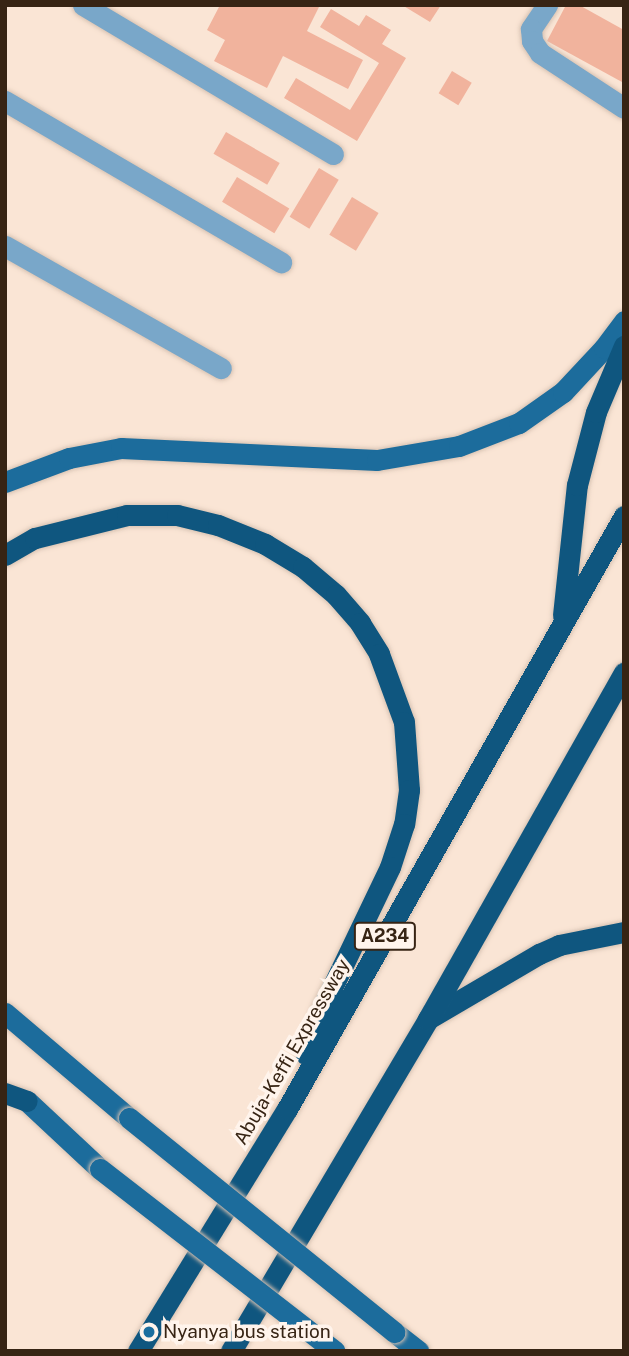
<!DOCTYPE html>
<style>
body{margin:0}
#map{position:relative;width:629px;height:1356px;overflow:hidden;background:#fae5d5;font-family:"Public Sans",sans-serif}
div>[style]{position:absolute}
.building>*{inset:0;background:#f1b39d;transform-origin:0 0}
.roads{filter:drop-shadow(0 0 2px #d7c2b2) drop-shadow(0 0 2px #d7c2b2)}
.minor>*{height:21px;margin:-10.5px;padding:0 10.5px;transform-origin:10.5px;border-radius:10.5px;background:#79a7c9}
.major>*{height:21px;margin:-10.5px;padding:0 10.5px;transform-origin:10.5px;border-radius:10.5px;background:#1c6c9c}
.highway>*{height:21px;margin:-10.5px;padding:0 10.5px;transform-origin:10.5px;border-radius:10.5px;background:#0f567f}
.bridges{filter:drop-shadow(0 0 2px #d7c2b2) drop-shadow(0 0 2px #d7c2b2)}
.major-bridge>*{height:21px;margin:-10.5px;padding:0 10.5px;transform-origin:10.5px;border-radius:10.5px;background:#1c6c9c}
.dots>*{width:19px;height:19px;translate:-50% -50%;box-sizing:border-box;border:4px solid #fff4ec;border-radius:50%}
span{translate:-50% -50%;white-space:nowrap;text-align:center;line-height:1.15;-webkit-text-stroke:7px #fff4ec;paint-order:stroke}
.shield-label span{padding:2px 5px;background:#fff4ec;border:2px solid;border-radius:5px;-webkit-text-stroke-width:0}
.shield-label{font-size:18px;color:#372414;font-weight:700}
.street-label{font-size:19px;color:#372414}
.poi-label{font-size:19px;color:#372414}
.left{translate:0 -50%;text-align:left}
.frame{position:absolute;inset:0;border:7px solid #372414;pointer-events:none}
</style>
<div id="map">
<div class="building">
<div style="clip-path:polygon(220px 5px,320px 5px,307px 31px,363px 60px,348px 89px,283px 56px,267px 88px,214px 61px,225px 40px,207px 30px)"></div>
<div style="clip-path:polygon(402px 5px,441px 5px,430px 22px)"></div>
<div style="clip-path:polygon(566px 5px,579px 5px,624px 30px,622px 82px,547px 41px)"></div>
<div style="clip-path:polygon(331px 9px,359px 26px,366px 15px,391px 30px,382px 44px,406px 58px,357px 141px,284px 98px,296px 78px,350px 110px,379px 63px,320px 27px)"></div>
<div style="left:452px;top:71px;width:23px;height:26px;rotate:31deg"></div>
<div style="left:226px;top:132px;width:62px;height:25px;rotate:30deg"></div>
<div style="left:319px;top:168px;width:23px;height:57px;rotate:31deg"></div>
<div style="left:237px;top:177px;width:61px;height:29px;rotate:31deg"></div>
<div style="left:352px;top:197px;width:31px;height:44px;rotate:31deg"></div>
</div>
<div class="roads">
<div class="minor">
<div style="left:83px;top:5px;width:291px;rotate:30.8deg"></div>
<div style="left:547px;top:5px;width:29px;rotate:124deg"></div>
<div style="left:531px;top:29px;width:12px;rotate:85deg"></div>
<div style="left:532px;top:41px;width:14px;rotate:56deg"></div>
<div style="left:540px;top:53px;width:100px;rotate:33.2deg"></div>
<div style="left:5px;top:101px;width:320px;rotate:30.3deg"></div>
<div style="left:5px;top:246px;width:248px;rotate:29.5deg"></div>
</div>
<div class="major">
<div style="left:5px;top:482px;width:68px;rotate:-20.6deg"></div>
<div style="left:69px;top:458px;width:53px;rotate:-10.9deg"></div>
<div style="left:121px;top:448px;width:256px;rotate:2.7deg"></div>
<div style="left:377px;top:460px;width:83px;rotate:-9.7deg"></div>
<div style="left:459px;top:446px;width:64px;rotate:-21deg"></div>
<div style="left:519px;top:423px;width:54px;rotate:-35.2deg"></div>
<div style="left:563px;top:392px;width:60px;rotate:-47deg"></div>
<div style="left:604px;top:348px;width:34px;rotate:-53deg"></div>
<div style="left:5px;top:1013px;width:162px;rotate:40.3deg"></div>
<div style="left:27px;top:1101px;width:100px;rotate:43deg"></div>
<div style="left:394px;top:1332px;width:31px;rotate:38deg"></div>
</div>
<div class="highway">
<div style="left:5px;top:555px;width:34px;rotate:-30deg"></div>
<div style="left:35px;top:538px;width:95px;rotate:-14deg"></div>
<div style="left:127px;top:515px;width:50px"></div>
<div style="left:177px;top:515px;width:42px;rotate:13.7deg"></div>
<div style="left:218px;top:525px;width:51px;rotate:22deg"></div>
<div style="left:265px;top:544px;width:44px;rotate:31.2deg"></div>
<div style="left:303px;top:567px;width:43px;rotate:40.3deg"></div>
<div style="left:336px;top:595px;width:37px;rotate:49deg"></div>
<div style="left:360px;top:623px;width:36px;rotate:58deg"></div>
<div style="left:379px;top:654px;width:72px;rotate:69.8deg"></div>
<div style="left:404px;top:722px;width:68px;rotate:85.8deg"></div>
<div style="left:409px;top:790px;width:34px;rotate:98deg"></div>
<div style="left:404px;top:824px;width:45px;rotate:108deg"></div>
<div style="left:390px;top:867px;width:157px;rotate:115.6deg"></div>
<div style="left:322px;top:1009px;width:48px;rotate:109.6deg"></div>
<div style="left:563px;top:615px;width:131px;rotate:-83.9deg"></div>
<div style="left:577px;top:485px;width:75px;rotate:-75.4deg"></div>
<div style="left:596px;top:412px;width:72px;rotate:-67deg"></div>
<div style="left:428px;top:1019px;width:129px;rotate:-30.4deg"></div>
<div style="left:539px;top:954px;width:22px;rotate:-24deg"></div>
<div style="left:559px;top:945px;width:66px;rotate:-11.3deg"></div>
<div style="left:5px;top:1093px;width:23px;rotate:20deg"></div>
<div style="left:138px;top:1351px;width:284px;rotate:-58.4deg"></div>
<div style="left:287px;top:1109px;width:682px;rotate:-60.39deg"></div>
<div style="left:231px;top:1351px;width:386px;rotate:-59.3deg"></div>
<div style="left:428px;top:1019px;width:398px;rotate:-60.5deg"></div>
</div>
</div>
<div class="bridges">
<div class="major-bridge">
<div style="left:129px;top:1118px;width:341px;rotate:38.9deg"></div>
<div style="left:100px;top:1169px;width:297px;rotate:37.8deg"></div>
</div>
</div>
<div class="dots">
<div style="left:149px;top:1332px;background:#1b6e9f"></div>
</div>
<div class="shield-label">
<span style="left:385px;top:936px">A234</span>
</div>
<div class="street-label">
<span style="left:292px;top:1052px;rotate:-60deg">Abuja-Keffi Expressway</span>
</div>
<div class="poi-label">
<span class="left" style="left:163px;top:1332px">Nyanya bus station</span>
</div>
<div class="frame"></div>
</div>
